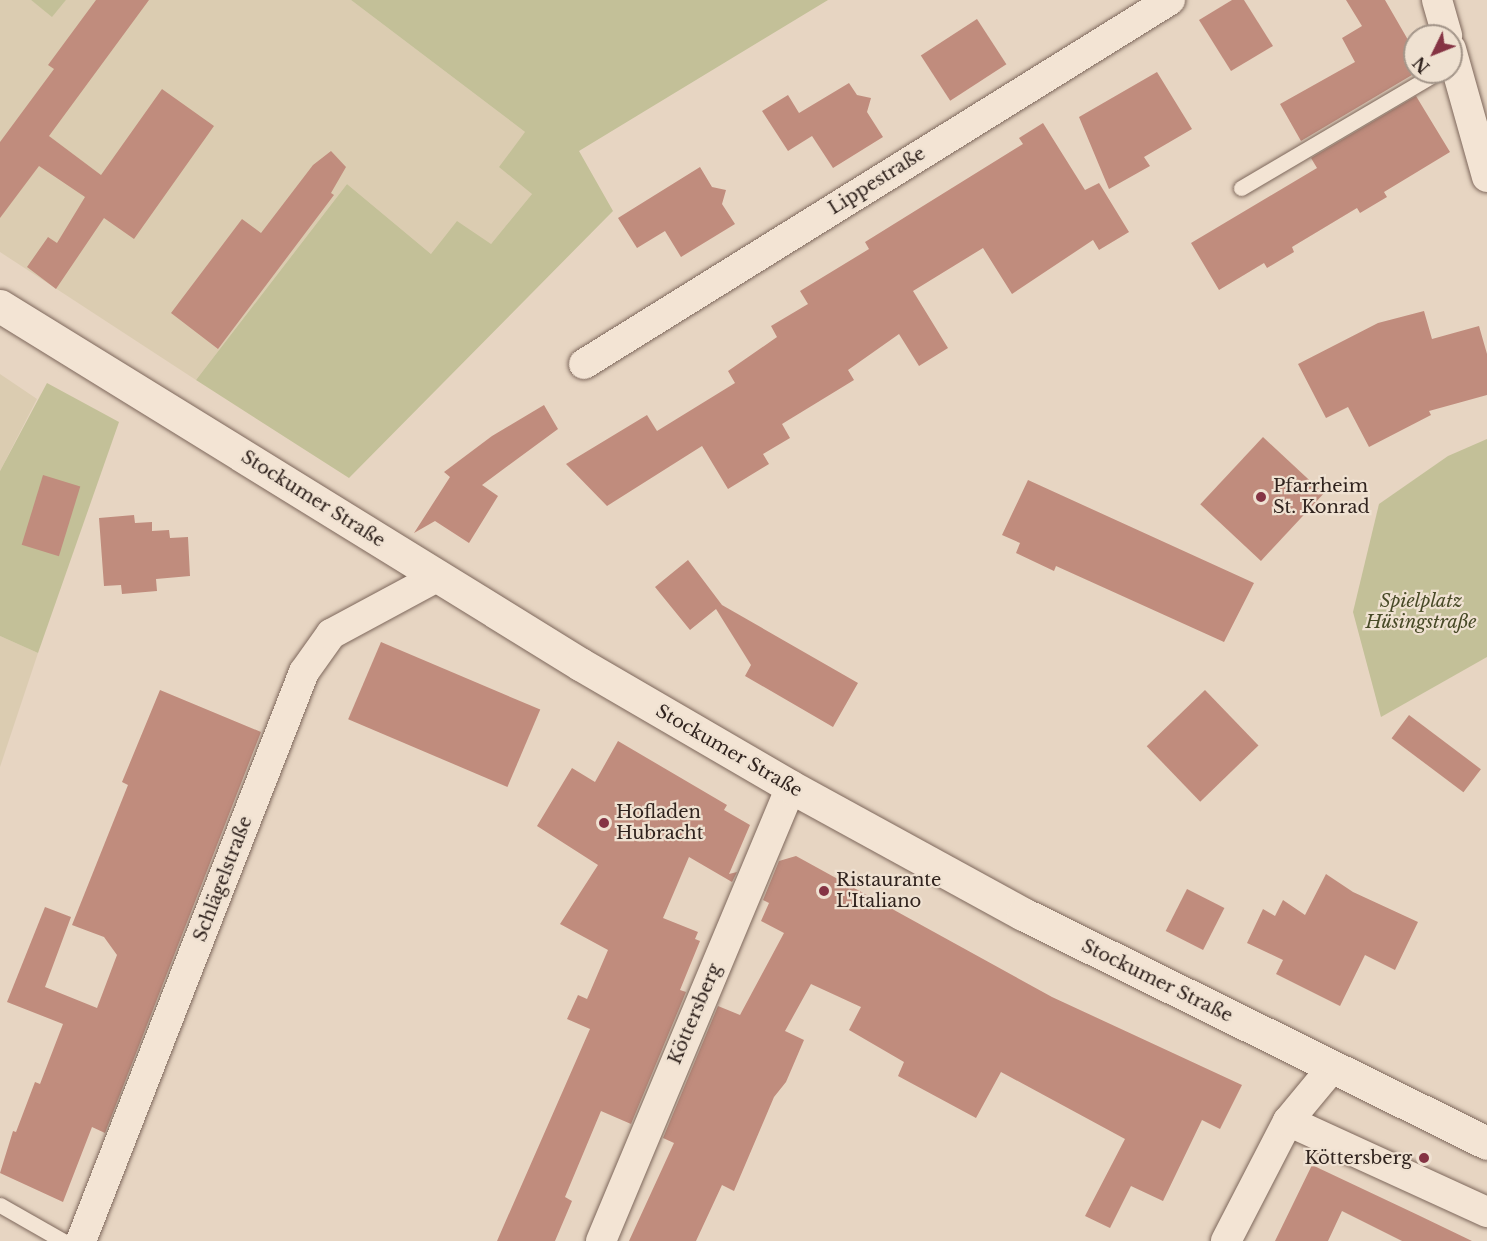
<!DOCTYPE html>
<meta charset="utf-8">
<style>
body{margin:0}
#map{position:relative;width:1487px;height:1241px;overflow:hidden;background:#e7d5c2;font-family:"Libre Baskerville",serif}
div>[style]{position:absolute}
.farmland>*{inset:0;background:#dbccb1}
.green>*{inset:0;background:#c3c098}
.building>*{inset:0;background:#c08c7d;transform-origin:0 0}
.roads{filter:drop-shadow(0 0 2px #7e685c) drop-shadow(0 0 2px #7e685c)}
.lane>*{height:15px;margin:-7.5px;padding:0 7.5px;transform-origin:7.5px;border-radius:7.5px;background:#f3e4d4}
.street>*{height:30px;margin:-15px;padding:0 15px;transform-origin:15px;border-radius:15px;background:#f3e4d4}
.secondary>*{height:33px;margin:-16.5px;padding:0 16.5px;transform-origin:16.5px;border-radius:16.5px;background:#f3e4d4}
.dots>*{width:16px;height:16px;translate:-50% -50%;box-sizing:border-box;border:3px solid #efe1d1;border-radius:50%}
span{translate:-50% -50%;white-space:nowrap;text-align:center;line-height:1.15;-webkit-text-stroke:4.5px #efe1d1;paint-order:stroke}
.street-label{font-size:18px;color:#30231e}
.poi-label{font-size:18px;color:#30231e}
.left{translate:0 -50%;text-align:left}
.right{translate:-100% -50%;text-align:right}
.park-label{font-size:18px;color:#484a27;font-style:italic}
.north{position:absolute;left:1403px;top:24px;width:60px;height:60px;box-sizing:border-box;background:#efe1d1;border:2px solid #a39589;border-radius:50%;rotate:227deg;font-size:16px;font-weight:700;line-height:24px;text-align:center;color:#30231e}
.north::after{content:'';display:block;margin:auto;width:21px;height:27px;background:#853444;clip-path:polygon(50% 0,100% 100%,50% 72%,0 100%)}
</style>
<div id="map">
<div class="farmland">
<div style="clip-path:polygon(0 0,31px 0,52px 16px,66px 0,351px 0,525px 132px,532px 194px,491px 244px,431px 254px,347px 184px,196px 380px,0 252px)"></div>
<div style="clip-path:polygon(0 374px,37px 399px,0 471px)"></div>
<div style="clip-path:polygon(0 636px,38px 653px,0 767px)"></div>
</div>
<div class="green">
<div style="clip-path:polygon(31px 0,66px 0,52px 17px)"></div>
<div style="clip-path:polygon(351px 0,828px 0,579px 151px,613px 211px,349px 478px,196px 380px,347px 184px,431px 254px,457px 221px,491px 244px,532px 194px,499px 167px,525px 132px)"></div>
<div style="clip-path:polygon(47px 383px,119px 422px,38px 653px,0 636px,0 471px)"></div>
<div style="clip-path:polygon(1487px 439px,1487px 657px,1381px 717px,1353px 612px,1379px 504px,1448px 456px)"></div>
</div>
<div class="building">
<div style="clip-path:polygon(96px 0,149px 0,49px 136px,101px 175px,162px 89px,214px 126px,134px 239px,104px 218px,56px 289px,27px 267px,48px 237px,57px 243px,85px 197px,39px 166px,0 218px,0 142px,54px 69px,48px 65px)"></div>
<div style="clip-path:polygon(1232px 0,1244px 0,1273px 46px,1231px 71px,1199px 20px)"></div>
<div style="clip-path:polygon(1346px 0,1385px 0,1415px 52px,1404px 61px,1412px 75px,1301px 141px,1280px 104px,1355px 62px,1342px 38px,1362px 26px)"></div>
<div style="left:977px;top:19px;width:54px;height:67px;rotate:57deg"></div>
<div style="clip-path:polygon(1157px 72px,1192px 129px,1144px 157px,1150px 166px,1109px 189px,1079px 117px)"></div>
<div style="clip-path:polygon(849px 83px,857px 95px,871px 98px,867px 112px,883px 137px,833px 168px,812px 136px,788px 151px,762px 111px,788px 95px,799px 113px)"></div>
<div style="clip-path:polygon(1416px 96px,1450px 152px,1384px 192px,1387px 197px,1360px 213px,1357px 208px,1292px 247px,1294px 252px,1267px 268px,1264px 263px,1219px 290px,1191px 243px,1317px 168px,1311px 158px)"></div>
<div style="clip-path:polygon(1043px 123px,1085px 190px,1099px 183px,1129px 232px,1099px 250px,1093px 240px,1012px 294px,983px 248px,913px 291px,948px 348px,919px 366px,899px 334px,848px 370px,854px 380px,782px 424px,790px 438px,763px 454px,769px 464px,728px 489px,702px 446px,607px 506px,566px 464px,647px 415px,657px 431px,735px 383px,728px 371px,777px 337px,771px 326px,808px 304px,800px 291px,869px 249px,865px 242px,1023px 144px,1019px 138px)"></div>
<div style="clip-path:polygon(331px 151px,346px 167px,331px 193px,334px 195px,218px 349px,171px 313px,242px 219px,261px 233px,313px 165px)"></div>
<div style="clip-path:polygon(700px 167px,712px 187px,726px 190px,722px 204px,735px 224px,681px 257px,665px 231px,637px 248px,618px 218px)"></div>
<div style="clip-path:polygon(1424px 311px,1432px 339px,1479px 326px,1487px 354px,1487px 395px,1429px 411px,1431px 415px,1369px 447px,1348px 407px,1326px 418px,1298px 364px,1378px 323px)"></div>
<div style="clip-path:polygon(544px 405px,558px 429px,482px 485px,498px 496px,469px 543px,435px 521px,414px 533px,450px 477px,444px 472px,492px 436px)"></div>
<div style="left:1263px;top:437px;width:83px;height:92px;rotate:43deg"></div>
<div style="left:43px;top:475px;width:39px;height:73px;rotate:17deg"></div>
<div style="clip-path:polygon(1028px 480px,1254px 583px,1224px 642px,1056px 566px,1054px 571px,1016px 553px,1020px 543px,1002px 535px)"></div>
<div style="clip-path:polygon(134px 515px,135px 523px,152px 522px,152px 531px,169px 530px,170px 538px,188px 537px,190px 576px,156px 579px,157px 591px,122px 594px,121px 585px,104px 586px,99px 518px)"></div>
<div style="clip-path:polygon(688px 560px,722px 605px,858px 683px,833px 727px,745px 676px,751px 665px,716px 609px,690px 630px,655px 587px)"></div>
<div style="left:381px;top:642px;width:173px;height:84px;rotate:23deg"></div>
<div style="clip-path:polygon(160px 690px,261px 732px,105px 1133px,92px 1127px,63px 1202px,0 1173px,13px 1131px,16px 1132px,35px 1082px,40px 1084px,63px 1024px,7px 1002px,45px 907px,71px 917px,45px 987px,97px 1008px,117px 955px,104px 937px,72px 925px,128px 785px,122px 782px)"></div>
<div style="left:1205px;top:690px;width:77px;height:81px;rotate:46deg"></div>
<div style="left:1409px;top:715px;width:90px;height:29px;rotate:37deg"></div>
<div style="clip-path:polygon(618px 741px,727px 805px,724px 810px,750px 825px,729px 874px,737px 872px,732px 882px,689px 857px,663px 918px,698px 932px,695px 939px,700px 941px,680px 990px,686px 992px,631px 1124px,601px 1111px,565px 1197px,572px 1201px,555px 1241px,497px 1241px,590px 1029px,567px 1019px,578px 995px,587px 999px,608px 950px,560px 924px,598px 865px,537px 826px,572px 768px,595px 782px)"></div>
<div style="clip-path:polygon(796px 856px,1052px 997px,1242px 1085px,1220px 1129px,1202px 1120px,1163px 1201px,1131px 1186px,1110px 1228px,1085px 1216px,1125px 1139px,1001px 1072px,976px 1118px,898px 1076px,904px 1062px,849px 1030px,861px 1007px,811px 984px,785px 1031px,804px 1040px,786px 1082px,774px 1097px,734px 1191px,722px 1185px,696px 1241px,629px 1241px,674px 1143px,663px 1138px,718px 1006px,740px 1015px,784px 933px,761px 921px,769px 903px,763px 900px,779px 861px)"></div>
<div style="clip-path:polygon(1326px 874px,1353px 892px,1418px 922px,1395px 970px,1365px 955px,1340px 1006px,1276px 974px,1283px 960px,1247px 943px,1263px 909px,1275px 916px,1283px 900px,1305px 915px)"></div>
<div style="left:1187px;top:889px;width:42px;height:47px;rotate:27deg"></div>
<div style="clip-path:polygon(1312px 1165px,1418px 1215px,1472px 1241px,1402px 1241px,1342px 1211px,1328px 1241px,1275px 1241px)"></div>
</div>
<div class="roads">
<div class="lane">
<div style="left:1241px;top:188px;width:229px;rotate:-30.5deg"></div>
<div style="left:0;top:1205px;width:73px;rotate:29.7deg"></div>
</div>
<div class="street">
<div style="left:1437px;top:0;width:37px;rotate:74deg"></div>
<div style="left:1451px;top:49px;width:133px;rotate:74.3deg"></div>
<div style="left:584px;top:364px;width:690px;rotate:-31.85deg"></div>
<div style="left:1288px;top:1121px;width:219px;rotate:24.6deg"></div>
<div style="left:81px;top:1241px;width:611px;rotate:-68.6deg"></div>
<div style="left:304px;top:672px;width:47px;rotate:-54.6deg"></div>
<div style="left:331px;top:634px;width:120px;rotate:-28.3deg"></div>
<div style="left:601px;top:1241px;width:492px;rotate:-67.3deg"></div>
<div style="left:1226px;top:1241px;width:135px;rotate:-62.7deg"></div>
<div style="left:1288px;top:1121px;width:69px;rotate:-50.3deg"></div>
</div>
<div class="secondary">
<div style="left:0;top:306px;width:682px;rotate:31.68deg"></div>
<div style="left:580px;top:664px;width:244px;rotate:30.2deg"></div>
<div style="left:791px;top:787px;width:264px;rotate:28.7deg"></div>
<div style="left:1023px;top:914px;width:517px;rotate:26.27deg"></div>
</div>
</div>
<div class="dots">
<div style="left:1261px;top:497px;background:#853444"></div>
<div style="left:604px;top:823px;background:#853444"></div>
<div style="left:824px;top:891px;background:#853444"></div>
<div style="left:1424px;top:1158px;background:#853444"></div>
</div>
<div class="street-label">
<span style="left:877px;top:181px;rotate:-32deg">Lippestraße</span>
<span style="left:313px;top:499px;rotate:32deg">Stockumer Straße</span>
<span style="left:729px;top:751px;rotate:30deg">Stockumer Straße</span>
<span style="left:223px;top:879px;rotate:-69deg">Schlägelstraße</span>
<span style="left:1157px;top:981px;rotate:26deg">Stockumer Straße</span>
<span style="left:695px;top:1014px;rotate:-67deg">Köttersberg</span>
</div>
<div class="poi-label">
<span class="left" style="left:1273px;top:497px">Pfarrheim<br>St. Konrad</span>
<span class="left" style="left:616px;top:823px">Hofladen<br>Hubracht</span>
<span class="left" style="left:836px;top:891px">Ristaurante<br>L'Italiano</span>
<span class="right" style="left:1412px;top:1158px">Köttersberg</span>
</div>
<div class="park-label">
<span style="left:1421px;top:612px">Spielplatz<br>Hüsingstraße</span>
</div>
<div class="north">N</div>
</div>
